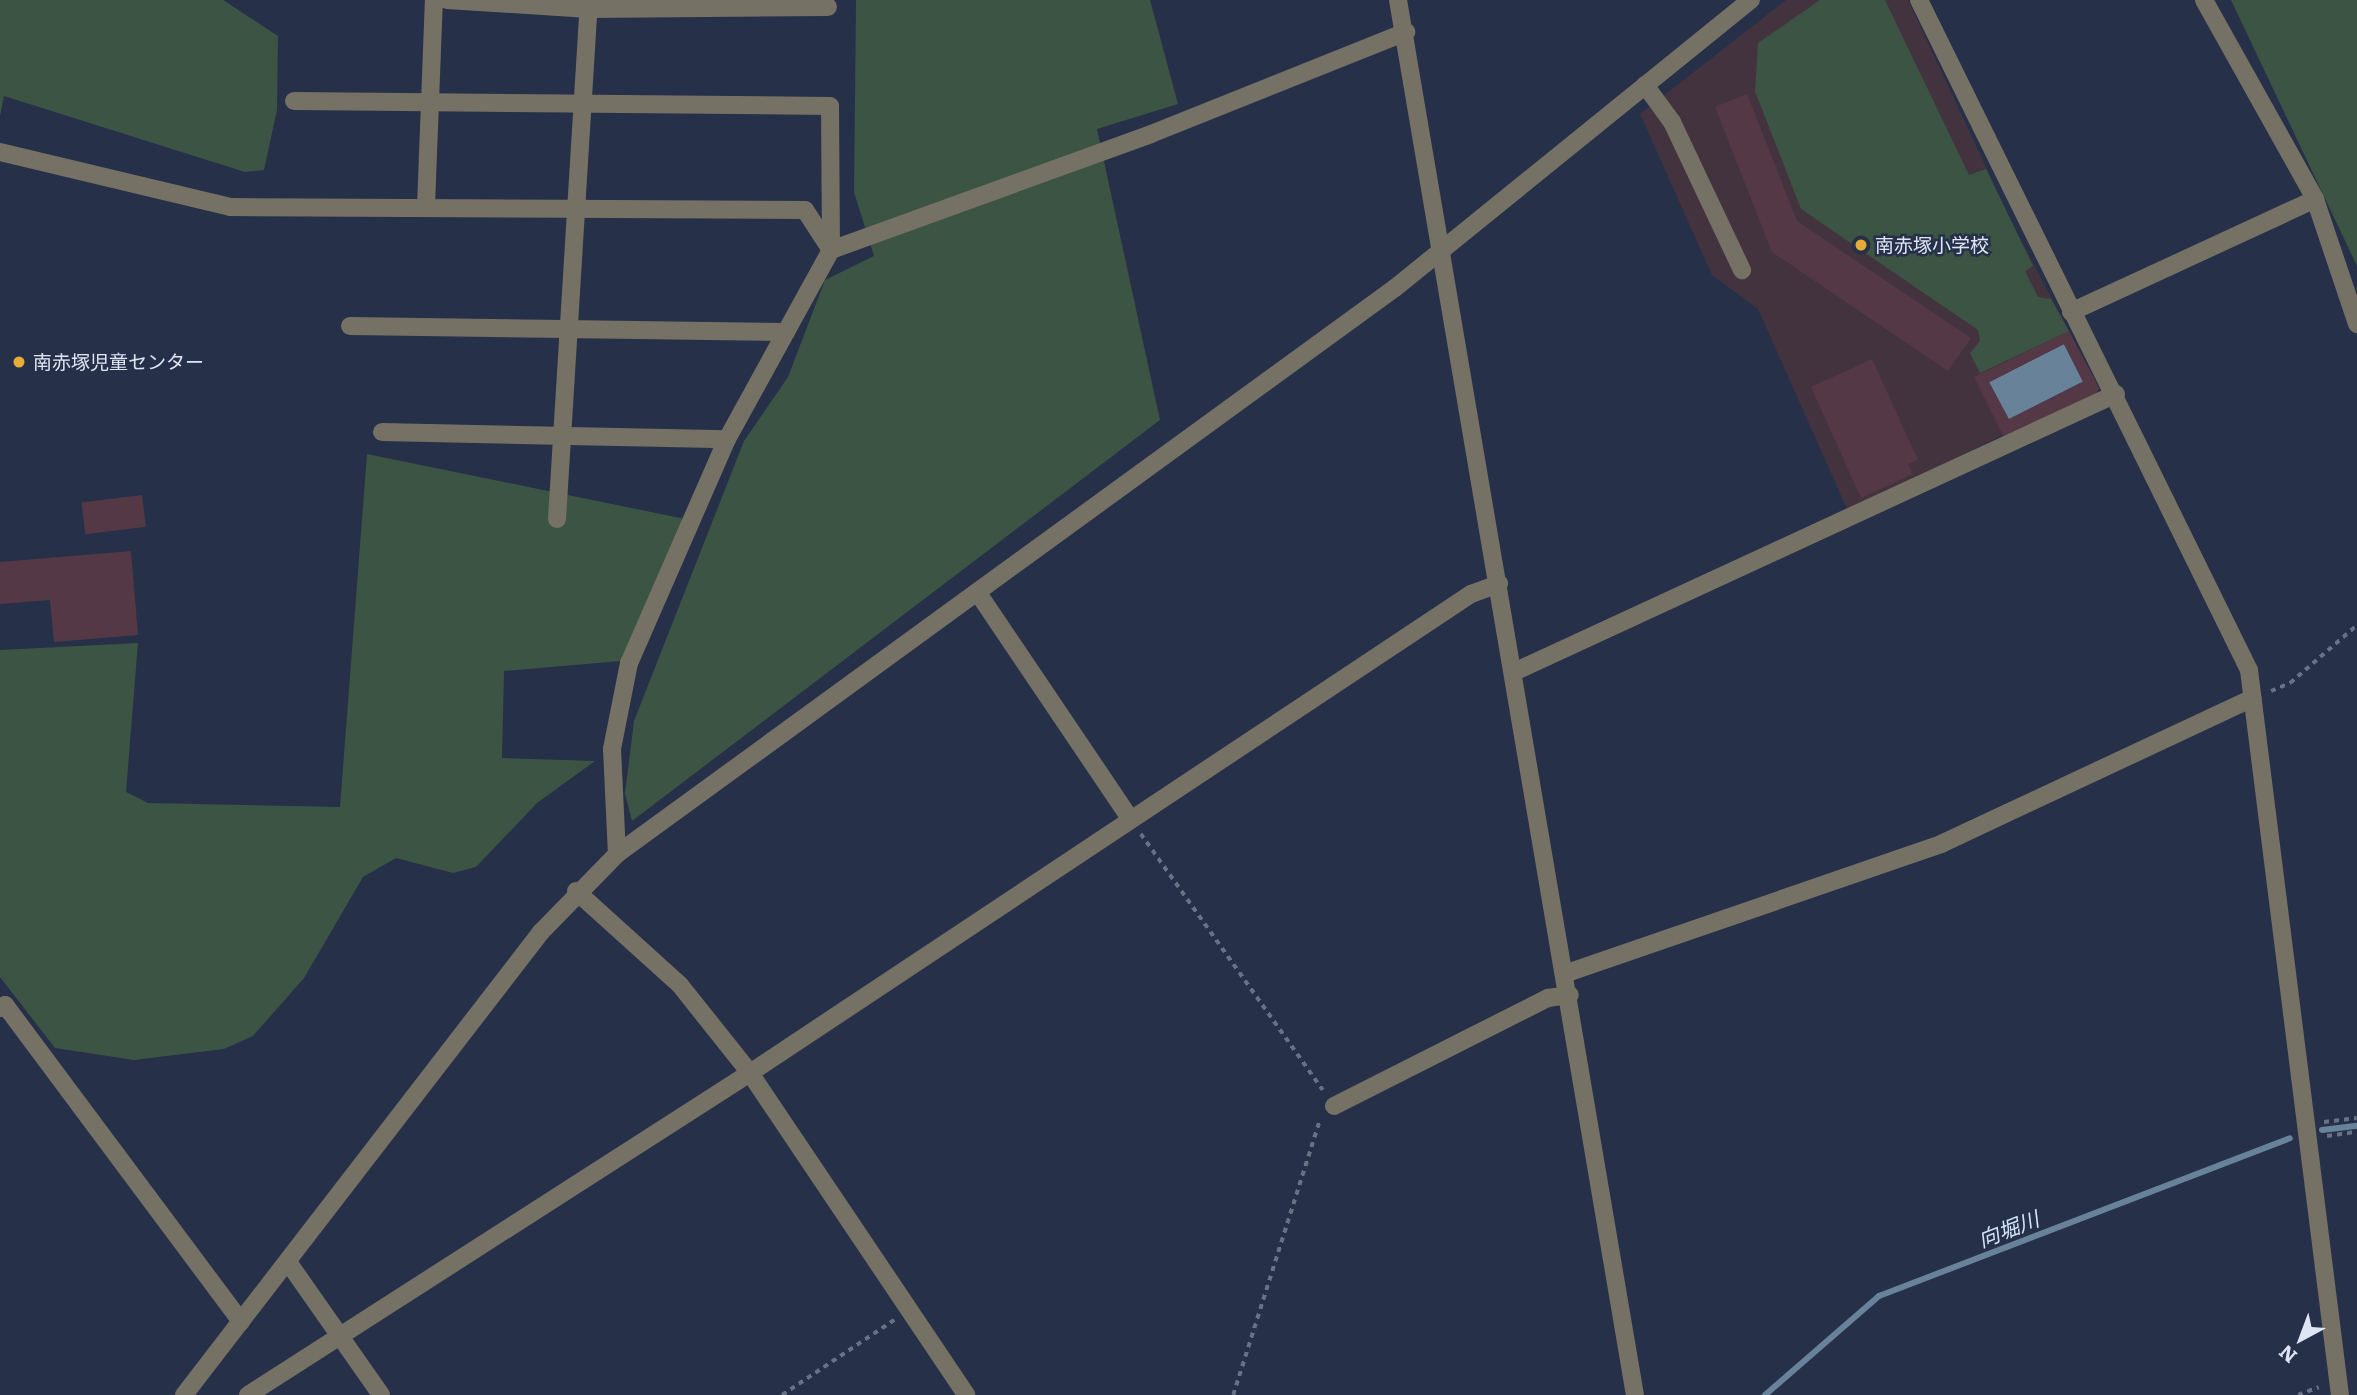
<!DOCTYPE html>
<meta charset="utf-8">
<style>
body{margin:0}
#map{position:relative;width:2357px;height:1395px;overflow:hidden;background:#263049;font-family:Literata,"Noto Sans JP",serif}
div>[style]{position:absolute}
.education>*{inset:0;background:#43333f}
.green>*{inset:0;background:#3c5443}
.water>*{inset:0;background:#68829a;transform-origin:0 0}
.stream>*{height:6px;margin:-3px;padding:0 3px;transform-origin:3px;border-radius:3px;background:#68829a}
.building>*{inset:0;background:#543846;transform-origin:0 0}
.path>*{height:3.5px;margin-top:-1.75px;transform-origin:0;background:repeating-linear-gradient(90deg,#687186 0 5px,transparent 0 10px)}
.minor>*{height:18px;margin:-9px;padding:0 9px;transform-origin:9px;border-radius:9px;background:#757164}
.dots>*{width:19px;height:19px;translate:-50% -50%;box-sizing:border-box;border:4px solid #263049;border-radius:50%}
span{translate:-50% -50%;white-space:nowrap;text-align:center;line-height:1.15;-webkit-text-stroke:5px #263049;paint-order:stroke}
.poi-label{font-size:19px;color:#dee5f5}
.left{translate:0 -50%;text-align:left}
.water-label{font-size:21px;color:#d2e5f6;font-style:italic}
.north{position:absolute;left:2266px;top:1304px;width:70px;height:70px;-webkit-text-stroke:5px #263049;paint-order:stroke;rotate:221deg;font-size:19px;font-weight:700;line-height:28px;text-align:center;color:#dee5f5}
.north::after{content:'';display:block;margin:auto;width:24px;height:32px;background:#dee5f5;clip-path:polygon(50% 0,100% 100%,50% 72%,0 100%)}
</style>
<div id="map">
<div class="education">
<div style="clip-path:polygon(1786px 0,1908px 0,2013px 225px,2099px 388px,1848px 511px,1758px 309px,1712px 275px,1640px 114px)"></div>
</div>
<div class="green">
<div style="clip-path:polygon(0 0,223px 0,278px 36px,277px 110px,264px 170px,245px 172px,4px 96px,0 116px)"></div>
<div style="clip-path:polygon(856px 0,1150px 0,1178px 104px,1097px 129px,1160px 420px,632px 821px,625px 794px,634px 721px,744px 441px,788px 377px,825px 280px,874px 256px,854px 192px)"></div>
<div style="clip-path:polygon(1820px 0,1885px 0,1969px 175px,1986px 169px,2033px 266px,2025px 271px,2038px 297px,2051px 299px,2069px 331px,1980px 373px,1970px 353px,1980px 341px,1978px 330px,1801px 209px,1755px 91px,1758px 43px)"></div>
<div style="clip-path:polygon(2231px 0,2357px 0,2357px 266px)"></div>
<div style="clip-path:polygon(367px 454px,685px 519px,632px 660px,504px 671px,502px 758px,595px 761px,537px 803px,476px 867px,453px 873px,396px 858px,363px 877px,304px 978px,253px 1036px,224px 1049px,134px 1060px,55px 1048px,0 977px,0 650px,138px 643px,126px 792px,148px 803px,340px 807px)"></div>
</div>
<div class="water">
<div style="left:2064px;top:344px;width:42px;height:84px;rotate:63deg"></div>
</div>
<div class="stream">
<div style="left:2322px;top:1130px;width:35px;rotate:-7deg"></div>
<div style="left:1765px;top:1395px;width:151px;rotate:-41deg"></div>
<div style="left:1879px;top:1296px;width:440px;rotate:-21deg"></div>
</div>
<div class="building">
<div style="clip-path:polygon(1747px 94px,1797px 221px,1971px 338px,1948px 371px,1772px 252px,1715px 107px)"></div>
<div style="clip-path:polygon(evenodd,2069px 331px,2099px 388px,2096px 395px,2004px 437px,1974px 377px,2069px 331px,2064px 344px,2083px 382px,2009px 419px,1989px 382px,2064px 344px)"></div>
<div style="clip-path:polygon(1872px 359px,1918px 460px,1908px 464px,1913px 474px,1861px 498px,1811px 387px)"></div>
<div style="left:142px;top:495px;width:32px;height:61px;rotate:83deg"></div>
<div style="clip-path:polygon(131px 551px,138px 635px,54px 642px,50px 600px,0 604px,0 562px)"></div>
</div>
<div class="path">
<div style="left:2271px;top:691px;width:21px;rotate:-23deg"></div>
<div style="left:2290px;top:683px;width:89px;rotate:-40.9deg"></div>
<div style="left:1141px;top:834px;width:314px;rotate:54.6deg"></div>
<div style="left:2324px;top:1122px;width:33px;rotate:-7deg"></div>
<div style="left:2327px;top:1136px;width:30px;rotate:-8deg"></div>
<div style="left:782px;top:1395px;width:135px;rotate:-33.8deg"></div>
<div style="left:1233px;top:1395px;width:289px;rotate:-72.5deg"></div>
<div style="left:2298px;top:1395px;width:22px;rotate:-21deg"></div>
</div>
<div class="minor">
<div style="left:447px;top:0;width:142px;rotate:3.6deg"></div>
<div style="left:589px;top:9px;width:239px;rotate:-0.5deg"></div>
<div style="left:1398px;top:0;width:1415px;rotate:80.36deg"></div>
<div style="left:1919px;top:0;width:747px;rotate:63.78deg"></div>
<div style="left:2249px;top:670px;width:731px;rotate:82.85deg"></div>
<div style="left:2204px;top:0;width:228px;rotate:60.8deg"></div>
<div style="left:2315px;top:199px;width:132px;rotate:71.4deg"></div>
<div style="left:1645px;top:85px;width:46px;rotate:53.9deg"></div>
<div style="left:1672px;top:122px;width:164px;rotate:64.7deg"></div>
<div style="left:294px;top:101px;width:536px;rotate:0.53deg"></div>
<div style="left:830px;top:106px;width:144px;rotate:89.6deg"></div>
<div style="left:831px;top:250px;width:216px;rotate:118.8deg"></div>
<div style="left:727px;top:439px;width:244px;rotate:113.6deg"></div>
<div style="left:629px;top:663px;width:88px;rotate:101.2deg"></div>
<div style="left:612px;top:749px;width:105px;rotate:87.3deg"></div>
<div style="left:0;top:152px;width:236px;rotate:13.4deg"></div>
<div style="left:230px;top:207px;width:575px;rotate:0.3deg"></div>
<div style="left:805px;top:210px;width:48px;rotate:57deg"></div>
<div style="left:426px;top:206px;width:206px;rotate:-87.8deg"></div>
<div style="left:831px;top:250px;width:340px;rotate:-19.9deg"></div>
<div style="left:1151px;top:134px;width:275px;rotate:-21.8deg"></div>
<div style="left:2071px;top:312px;width:269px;rotate:-24.8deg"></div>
<div style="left:350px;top:326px;width:436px;rotate:0.8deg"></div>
<div style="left:382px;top:432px;width:345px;rotate:1.2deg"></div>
<div style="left:557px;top:519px;width:520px;rotate:-86.47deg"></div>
<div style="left:980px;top:596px;width:268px;rotate:56deg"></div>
<div style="left:1514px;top:672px;width:663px;rotate:-24.79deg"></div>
<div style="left:576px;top:891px;width:140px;rotate:42.1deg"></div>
<div style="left:680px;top:985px;width:112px;rotate:51.5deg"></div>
<div style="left:750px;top:1073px;width:388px;rotate:56.1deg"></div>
<div style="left:1567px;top:973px;width:396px;rotate:-19deg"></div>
<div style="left:1941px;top:844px;width:344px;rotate:-25.1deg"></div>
<div style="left:0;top:1008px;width:6px;rotate:-31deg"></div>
<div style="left:5px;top:1005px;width:395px;rotate:53.3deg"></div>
<div style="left:1334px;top:1106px;width:240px;rotate:-26.8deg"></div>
<div style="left:1548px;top:998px;width:22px;rotate:-8deg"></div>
<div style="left:288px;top:1262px;width:162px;rotate:55deg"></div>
<div style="left:184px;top:1395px;width:585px;rotate:-52.37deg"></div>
<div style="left:541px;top:932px;width:109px;rotate:-45.7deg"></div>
<div style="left:617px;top:854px;width:962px;rotate:-36.04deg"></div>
<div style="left:1395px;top:288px;width:458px;rotate:-39deg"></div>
<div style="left:248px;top:1395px;width:596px;rotate:-32.68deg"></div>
<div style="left:750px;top:1073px;width:866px;rotate:-33.6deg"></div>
<div style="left:1471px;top:594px;width:30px;rotate:-20deg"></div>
</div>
<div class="dots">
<div style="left:1861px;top:245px;background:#e6ac36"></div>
<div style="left:19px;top:362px;background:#e6ac36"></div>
</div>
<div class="poi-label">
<span class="left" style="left:1875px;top:245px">南赤塚小学校</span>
<span class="left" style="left:33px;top:362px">南赤塚児童センター</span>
</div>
<div class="water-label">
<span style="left:2008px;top:1228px;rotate:-21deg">向堀川</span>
</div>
<div class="north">N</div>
</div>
